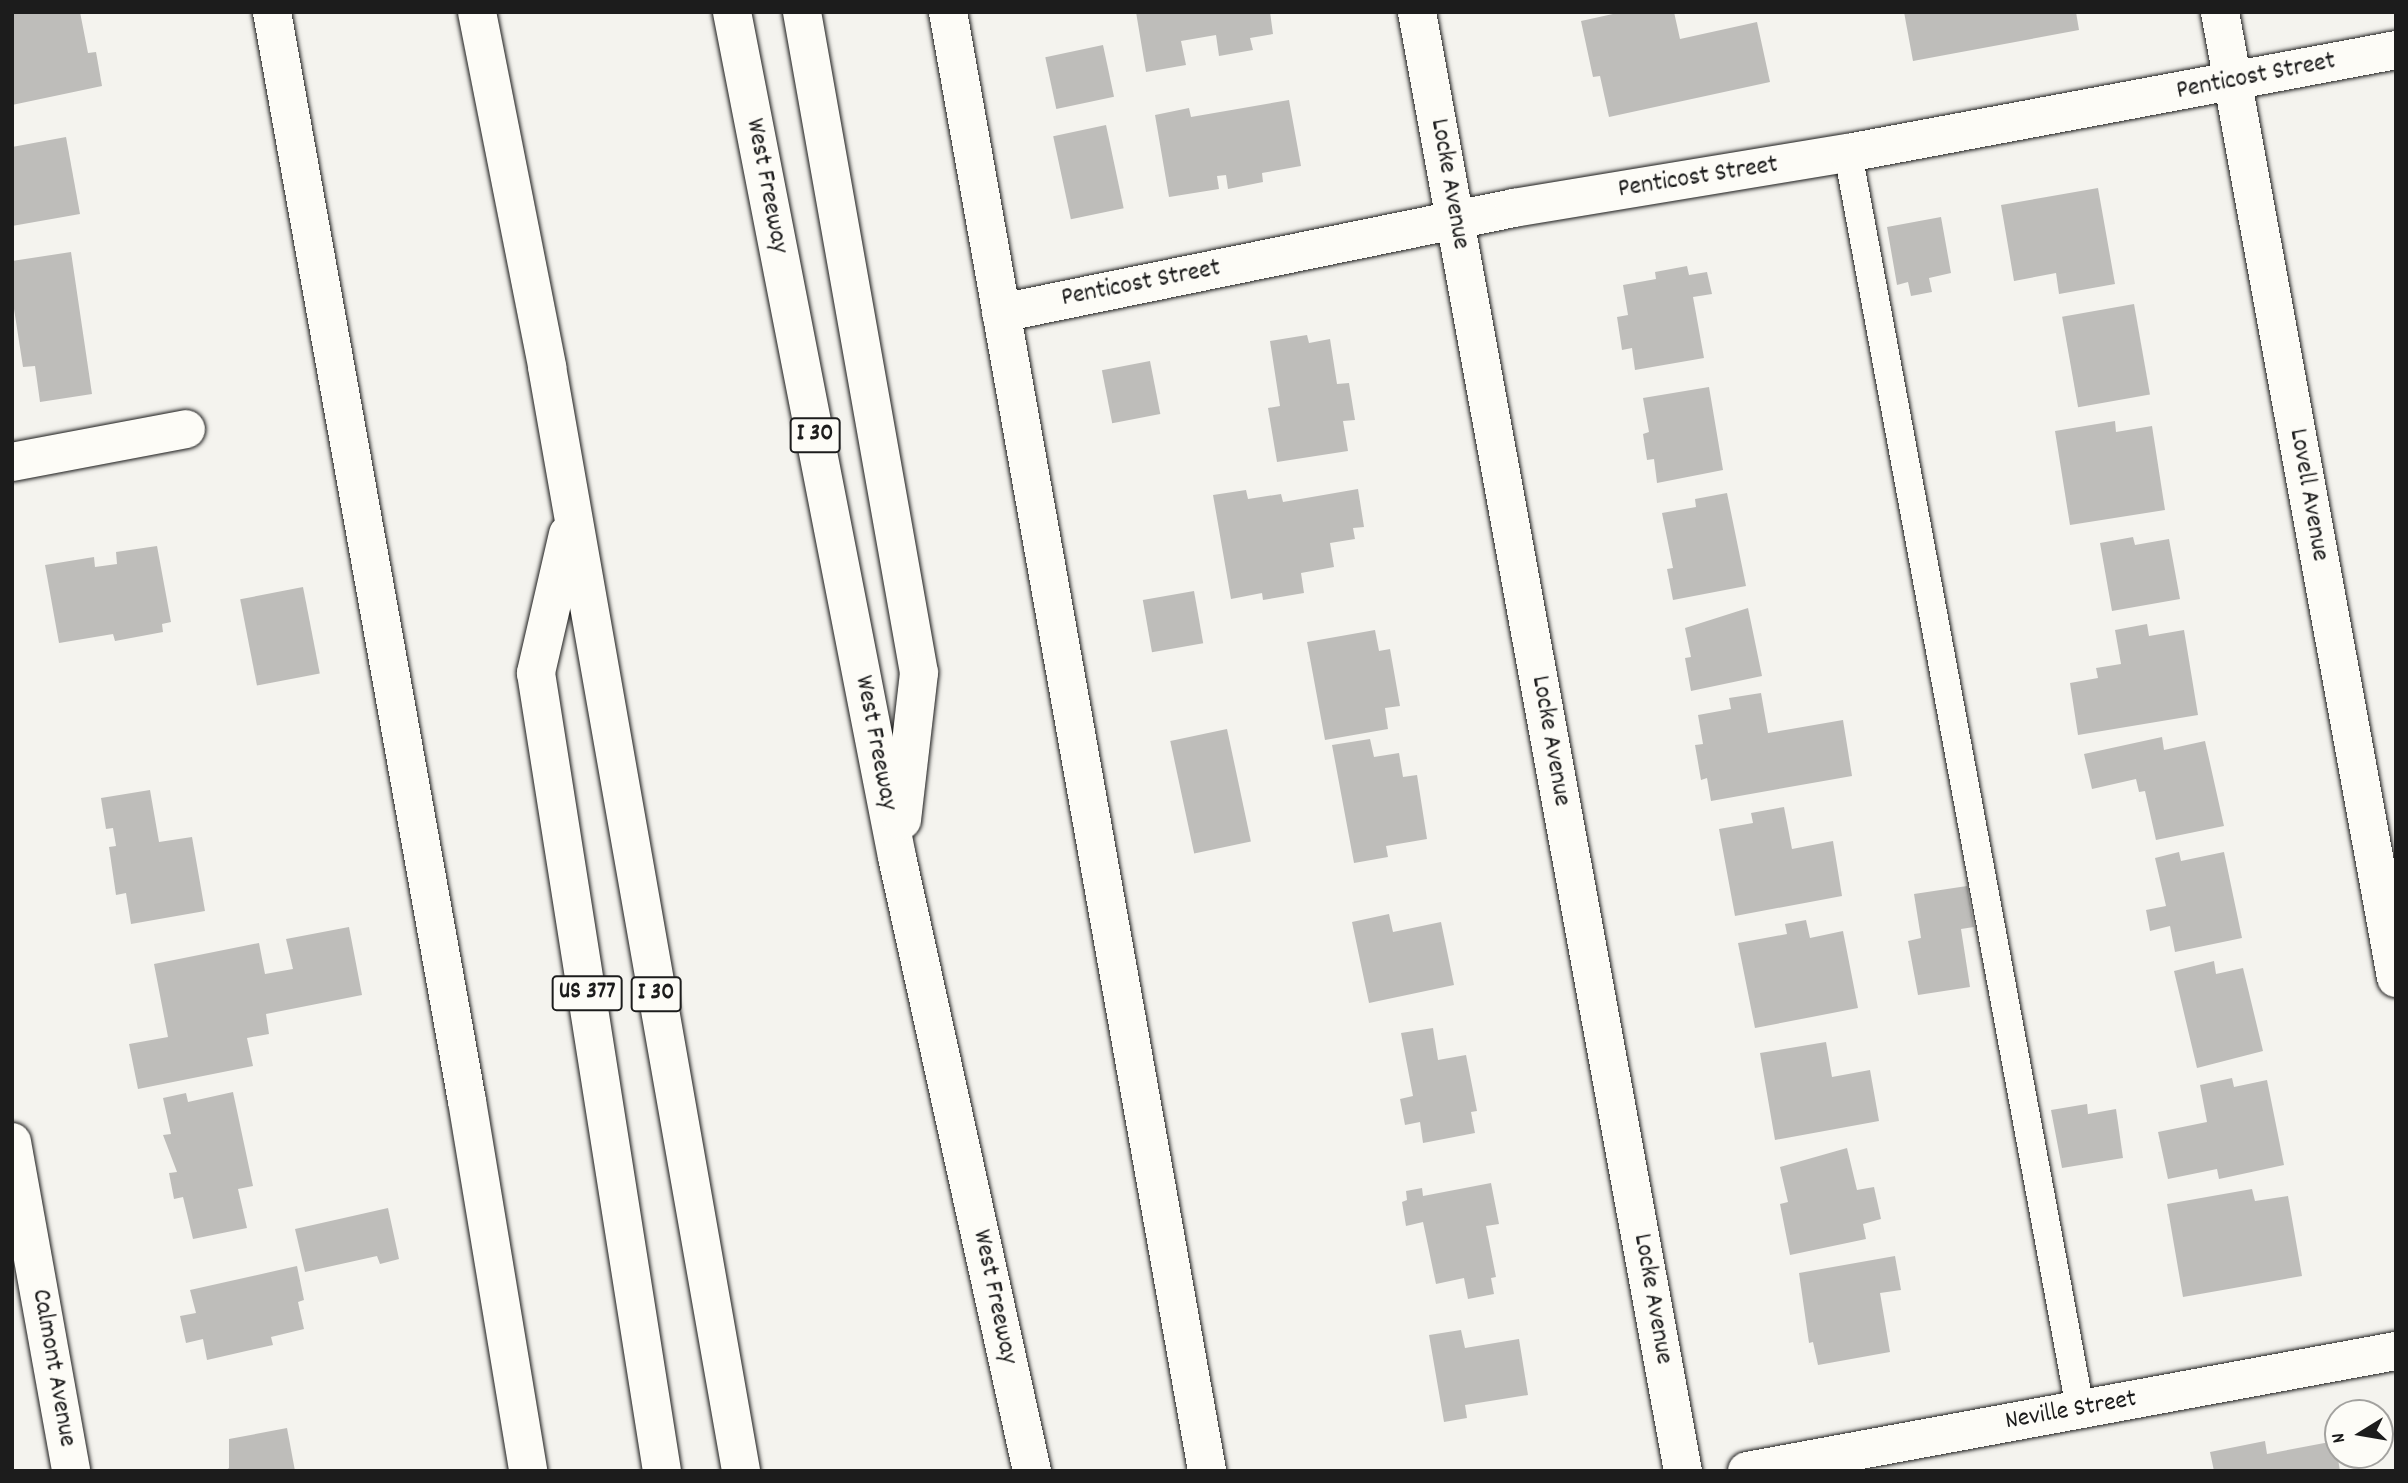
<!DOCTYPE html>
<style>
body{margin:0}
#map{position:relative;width:2408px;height:1483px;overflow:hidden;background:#f4f3ee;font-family:Dekko,sans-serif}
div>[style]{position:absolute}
.building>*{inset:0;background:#bebdba;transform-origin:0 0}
.roads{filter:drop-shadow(0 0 2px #1c1c1c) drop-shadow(0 0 2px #1c1c1c)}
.lane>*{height:28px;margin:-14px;padding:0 14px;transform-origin:14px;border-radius:14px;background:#fdfcf7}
.street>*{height:38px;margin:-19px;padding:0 19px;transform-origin:19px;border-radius:19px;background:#fdfcf7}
.secondary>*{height:38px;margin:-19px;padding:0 19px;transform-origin:19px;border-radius:19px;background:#fdfcf7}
.highway>*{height:38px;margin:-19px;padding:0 19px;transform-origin:19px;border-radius:19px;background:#fdfcf7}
span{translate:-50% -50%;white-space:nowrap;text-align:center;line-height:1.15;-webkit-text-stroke:5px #fdfcf7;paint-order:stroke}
.shield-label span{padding:2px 5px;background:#fdfcf7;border:2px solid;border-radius:5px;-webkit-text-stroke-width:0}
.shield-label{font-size:24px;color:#1c1c1c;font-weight:700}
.street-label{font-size:26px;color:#1c1c1c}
.frame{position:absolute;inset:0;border:14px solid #1c1c1c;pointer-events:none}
.north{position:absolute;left:2324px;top:1399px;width:70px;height:70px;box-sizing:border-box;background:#fdfcf7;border:2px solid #a3a29f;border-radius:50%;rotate:259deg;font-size:19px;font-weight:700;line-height:28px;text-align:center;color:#1c1c1c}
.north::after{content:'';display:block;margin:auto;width:24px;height:32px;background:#1c1c1c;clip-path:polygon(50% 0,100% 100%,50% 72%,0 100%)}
</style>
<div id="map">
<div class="building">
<div style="clip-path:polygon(12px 12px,80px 12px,88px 53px,96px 52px,102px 86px,12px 105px)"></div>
<div style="clip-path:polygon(1136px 12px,1270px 12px,1273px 34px,1250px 38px,1253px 50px,1219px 56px,1216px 35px,1181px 41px,1186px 65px,1146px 72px)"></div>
<div style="clip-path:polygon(1622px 12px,1674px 12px,1680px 39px,1757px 22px,1770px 82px,1609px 117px,1600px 76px,1593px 77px,1581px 21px)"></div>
<div style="clip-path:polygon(1904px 12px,2076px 12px,2079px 30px,1913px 61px)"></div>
<div style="left:1103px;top:45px;width:53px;height:59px;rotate:78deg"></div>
<div style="clip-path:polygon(1289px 100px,1301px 166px,1262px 173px,1263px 182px,1228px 189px,1226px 175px,1217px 176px,1219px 189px,1169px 197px,1155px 115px,1189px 108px,1191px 117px)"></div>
<div style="left:1106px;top:125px;width:85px;height:54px;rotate:78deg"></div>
<div style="clip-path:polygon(66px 137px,80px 214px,12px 226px,12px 147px)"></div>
<div style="clip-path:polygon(2098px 188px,2115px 284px,2059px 294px,2056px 273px,2014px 281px,2001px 205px)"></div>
<div style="clip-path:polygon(1941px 217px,1951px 273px,1929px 278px,1932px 292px,1911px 296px,1908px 282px,1897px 285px,1887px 227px)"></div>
<div style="clip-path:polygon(71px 252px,92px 394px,40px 402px,35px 366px,23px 367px,12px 296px,12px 261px)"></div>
<div style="clip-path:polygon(1687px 266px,1689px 275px,1707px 272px,1712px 294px,1693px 297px,1704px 358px,1635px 370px,1632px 348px,1622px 350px,1617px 317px,1628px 315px,1623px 285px,1656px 279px,1655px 272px)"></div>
<div style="left:2134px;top:304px;width:92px;height:73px;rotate:80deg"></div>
<div style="clip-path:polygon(1307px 335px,1309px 343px,1330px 339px,1337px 384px,1349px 383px,1355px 420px,1343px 421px,1348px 451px,1277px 462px,1268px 408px,1280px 406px,1270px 341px)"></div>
<div style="left:1150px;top:361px;width:54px;height:49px;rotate:79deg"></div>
<div style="clip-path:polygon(1709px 387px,1723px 470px,1657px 483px,1654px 459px,1647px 460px,1643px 434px,1649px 432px,1643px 398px)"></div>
<div style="clip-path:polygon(2115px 421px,2116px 432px,2152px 426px,2165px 510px,2070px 525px,2055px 431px)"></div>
<div style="clip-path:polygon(1358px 489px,1364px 527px,1353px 528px,1355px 539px,1330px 543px,1334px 567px,1301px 573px,1304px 593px,1263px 600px,1262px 593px,1231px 599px,1213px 495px,1246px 490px,1248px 499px,1281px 494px,1283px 502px)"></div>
<div style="clip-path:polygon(1727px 493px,1746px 586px,1673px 600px,1667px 569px,1673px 568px,1662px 513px,1696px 507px,1695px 499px)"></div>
<div style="clip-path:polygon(2133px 537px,2135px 545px,2169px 539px,2180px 599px,2112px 611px,2100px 543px)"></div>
<div style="clip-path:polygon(157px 546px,171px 622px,162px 624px,163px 632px,115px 641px,113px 634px,59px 643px,45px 565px,94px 557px,95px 567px,117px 564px,116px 552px)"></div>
<div style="left:303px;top:587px;width:88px;height:64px;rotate:79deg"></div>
<div style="left:1194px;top:591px;width:53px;height:52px;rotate:80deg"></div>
<div style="clip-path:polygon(1748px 608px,1762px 676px,1691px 691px,1685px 658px,1691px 657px,1685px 628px)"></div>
<div style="clip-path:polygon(2147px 624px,2149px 636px,2184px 630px,2198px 715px,2078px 735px,2070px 683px,2098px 678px,2096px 668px,2121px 664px,2115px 630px)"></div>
<div style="clip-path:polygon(1375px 630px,1379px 651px,1390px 649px,1400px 706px,1385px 708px,1388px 729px,1325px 740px,1307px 642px)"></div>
<div style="clip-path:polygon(1761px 693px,1768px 733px,1843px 720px,1852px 776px,1711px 801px,1707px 778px,1701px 780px,1695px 745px,1703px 744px,1698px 715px,1731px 709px,1729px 698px)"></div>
<div style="left:1227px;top:729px;width:115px;height:58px;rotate:78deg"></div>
<div style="clip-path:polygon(2162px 737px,2164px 750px,2205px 741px,2224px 826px,2156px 840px,2145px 791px,2139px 792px,2136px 779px,2092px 789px,2084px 754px)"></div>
<div style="clip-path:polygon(1370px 739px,1374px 757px,1399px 753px,1403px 777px,1417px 775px,1427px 839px,1386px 846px,1388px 857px,1354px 863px,1332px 745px)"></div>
<div style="clip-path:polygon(150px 790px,159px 842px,192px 837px,205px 911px,131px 924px,126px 893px,116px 895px,109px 847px,116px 846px,113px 828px,106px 829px,101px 798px)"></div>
<div style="clip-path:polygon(1784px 807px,1792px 849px,1833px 841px,1842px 896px,1735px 916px,1719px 829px,1753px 823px,1751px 813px)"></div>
<div style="clip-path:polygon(2179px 852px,2181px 861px,2224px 852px,2242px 938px,2175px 952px,2170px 926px,2150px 931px,2146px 910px,2166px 906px,2155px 858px)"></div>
<div style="clip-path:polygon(1967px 886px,1974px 927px,1961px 929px,1970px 987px,1918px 995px,1908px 941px,1921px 938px,1914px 894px)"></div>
<div style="clip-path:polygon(1389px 914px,1393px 932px,1441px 922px,1454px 985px,1369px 1003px,1352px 922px)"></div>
<div style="clip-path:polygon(1806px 920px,1810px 938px,1843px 931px,1858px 1008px,1755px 1028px,1738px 943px,1787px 934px,1785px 924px)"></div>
<div style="clip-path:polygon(349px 927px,362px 995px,266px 1014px,269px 1034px,247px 1038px,253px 1066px,138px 1089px,129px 1044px,168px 1037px,154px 964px,259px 943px,265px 974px,293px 969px,286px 939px)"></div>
<div style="clip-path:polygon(2214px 961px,2216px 974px,2243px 968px,2263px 1051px,2197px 1068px,2174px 971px)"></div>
<div style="clip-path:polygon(1433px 1028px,1438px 1060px,1466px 1055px,1477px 1111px,1471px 1112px,1475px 1133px,1423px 1143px,1420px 1122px,1405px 1125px,1400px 1099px,1413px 1096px,1401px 1033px)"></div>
<div style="clip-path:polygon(1826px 1042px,1832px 1077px,1870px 1070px,1879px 1121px,1775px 1140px,1760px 1053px)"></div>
<div style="clip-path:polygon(2232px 1078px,2234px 1087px,2267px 1080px,2284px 1165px,2219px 1179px,2217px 1169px,2168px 1179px,2158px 1132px,2207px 1122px,2200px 1085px)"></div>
<div style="clip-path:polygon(233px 1092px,253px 1186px,238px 1189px,247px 1228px,193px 1239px,183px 1197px,174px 1199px,169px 1173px,177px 1172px,163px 1135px,171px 1134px,163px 1098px,186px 1093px,188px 1102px)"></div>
<div style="clip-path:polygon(2087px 1104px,2088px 1114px,2116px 1109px,2123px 1158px,2062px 1168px,2051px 1110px)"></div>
<div style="clip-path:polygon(1847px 1148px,1857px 1190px,1874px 1187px,1881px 1219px,1863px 1224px,1866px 1239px,1790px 1255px,1780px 1204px,1788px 1202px,1780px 1167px)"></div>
<div style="clip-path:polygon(1491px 1183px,1499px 1224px,1486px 1226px,1496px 1277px,1491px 1278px,1494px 1294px,1468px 1299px,1464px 1278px,1436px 1284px,1423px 1222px,1406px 1226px,1402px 1202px,1407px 1200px,1406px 1191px,1422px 1188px,1423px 1196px)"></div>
<div style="clip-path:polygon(2252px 1189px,2255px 1201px,2288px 1196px,2302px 1276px,2183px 1297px,2167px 1204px)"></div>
<div style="clip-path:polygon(388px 1208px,399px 1259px,380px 1264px,377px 1256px,305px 1272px,295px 1229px)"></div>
<div style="clip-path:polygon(1895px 1256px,1901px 1290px,1880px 1293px,1890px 1352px,1818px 1365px,1813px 1342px,1809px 1343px,1799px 1273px)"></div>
<div style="clip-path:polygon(297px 1266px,304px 1300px,298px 1302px,304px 1329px,271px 1337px,273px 1345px,207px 1360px,203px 1339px,186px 1343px,180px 1316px,196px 1313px,190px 1290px)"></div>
<div style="clip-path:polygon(1461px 1330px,1465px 1348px,1519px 1339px,1528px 1395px,1465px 1405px,1467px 1418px,1444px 1422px,1429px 1335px)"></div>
<div style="clip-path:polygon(287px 1428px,295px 1471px,225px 1471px,229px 1468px,229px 1439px)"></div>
<div style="clip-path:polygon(2265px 1441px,2267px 1454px,2335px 1441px,2340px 1471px,2214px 1471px,2210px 1452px)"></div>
</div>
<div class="roads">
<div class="lane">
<div style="left:1848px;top:153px;width:1277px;rotate:79.53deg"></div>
</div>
<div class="street">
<div style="left:1417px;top:12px;width:1483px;rotate:79.67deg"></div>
<div style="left:2220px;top:12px;width:982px;rotate:79.67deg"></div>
<div style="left:1001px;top:313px;width:524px;rotate:-11.57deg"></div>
<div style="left:1514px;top:208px;width:338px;rotate:-9.4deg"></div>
<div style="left:1848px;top:153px;width:558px;rotate:-10.64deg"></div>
<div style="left:12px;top:462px;width:177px;rotate:-10.7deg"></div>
<div style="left:12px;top:1142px;width:334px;rotate:79.8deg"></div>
<div style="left:1747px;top:1471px;width:660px;rotate:-10.48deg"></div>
</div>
<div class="secondary">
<div style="left:272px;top:12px;width:1106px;rotate:79.85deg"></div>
<div style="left:467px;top:1101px;width:375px;rotate:80.6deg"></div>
<div style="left:948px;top:12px;width:1482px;rotate:79.93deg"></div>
</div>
<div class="highway">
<div style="left:477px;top:12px;width:362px;rotate:78.8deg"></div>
<div style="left:547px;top:367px;width:1121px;rotate:80.03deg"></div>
<div style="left:732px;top:12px;width:861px;rotate:78.95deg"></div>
<div style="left:897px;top:857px;width:629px;rotate:77.6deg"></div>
<div style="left:802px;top:12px;width:671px;rotate:79.96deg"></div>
<div style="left:919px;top:673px;width:148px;rotate:96.6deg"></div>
<div style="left:568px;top:534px;width:143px;rotate:103deg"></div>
<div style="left:536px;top:673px;width:808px;rotate:81.03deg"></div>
</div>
</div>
<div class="shield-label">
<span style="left:815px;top:435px">I 30</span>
<span style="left:587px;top:993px">US 377</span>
<span style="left:656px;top:994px">I 30</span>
</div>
<div class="street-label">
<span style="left:2256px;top:77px;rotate:-11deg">Penticost Street</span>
<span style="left:1698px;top:178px;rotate:-9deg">Penticost Street</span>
<span style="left:1449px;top:184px;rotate:80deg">Locke Avenue</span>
<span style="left:766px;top:186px;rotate:79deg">West Freeway</span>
<span style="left:1141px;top:284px;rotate:-11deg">Penticost Street</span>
<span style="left:2308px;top:495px;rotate:80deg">Lovell Avenue</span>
<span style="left:1550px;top:741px;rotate:80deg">Locke Avenue</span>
<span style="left:875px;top:743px;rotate:79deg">West Freeway</span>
<span style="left:994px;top:1297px;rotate:78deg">West Freeway</span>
<span style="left:1652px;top:1299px;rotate:80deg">Locke Avenue</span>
<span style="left:53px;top:1368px;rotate:80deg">Calmont Avenue</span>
<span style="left:2071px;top:1411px;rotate:-10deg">Neville Street</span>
</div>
<div class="frame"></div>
<div class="north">N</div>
</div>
